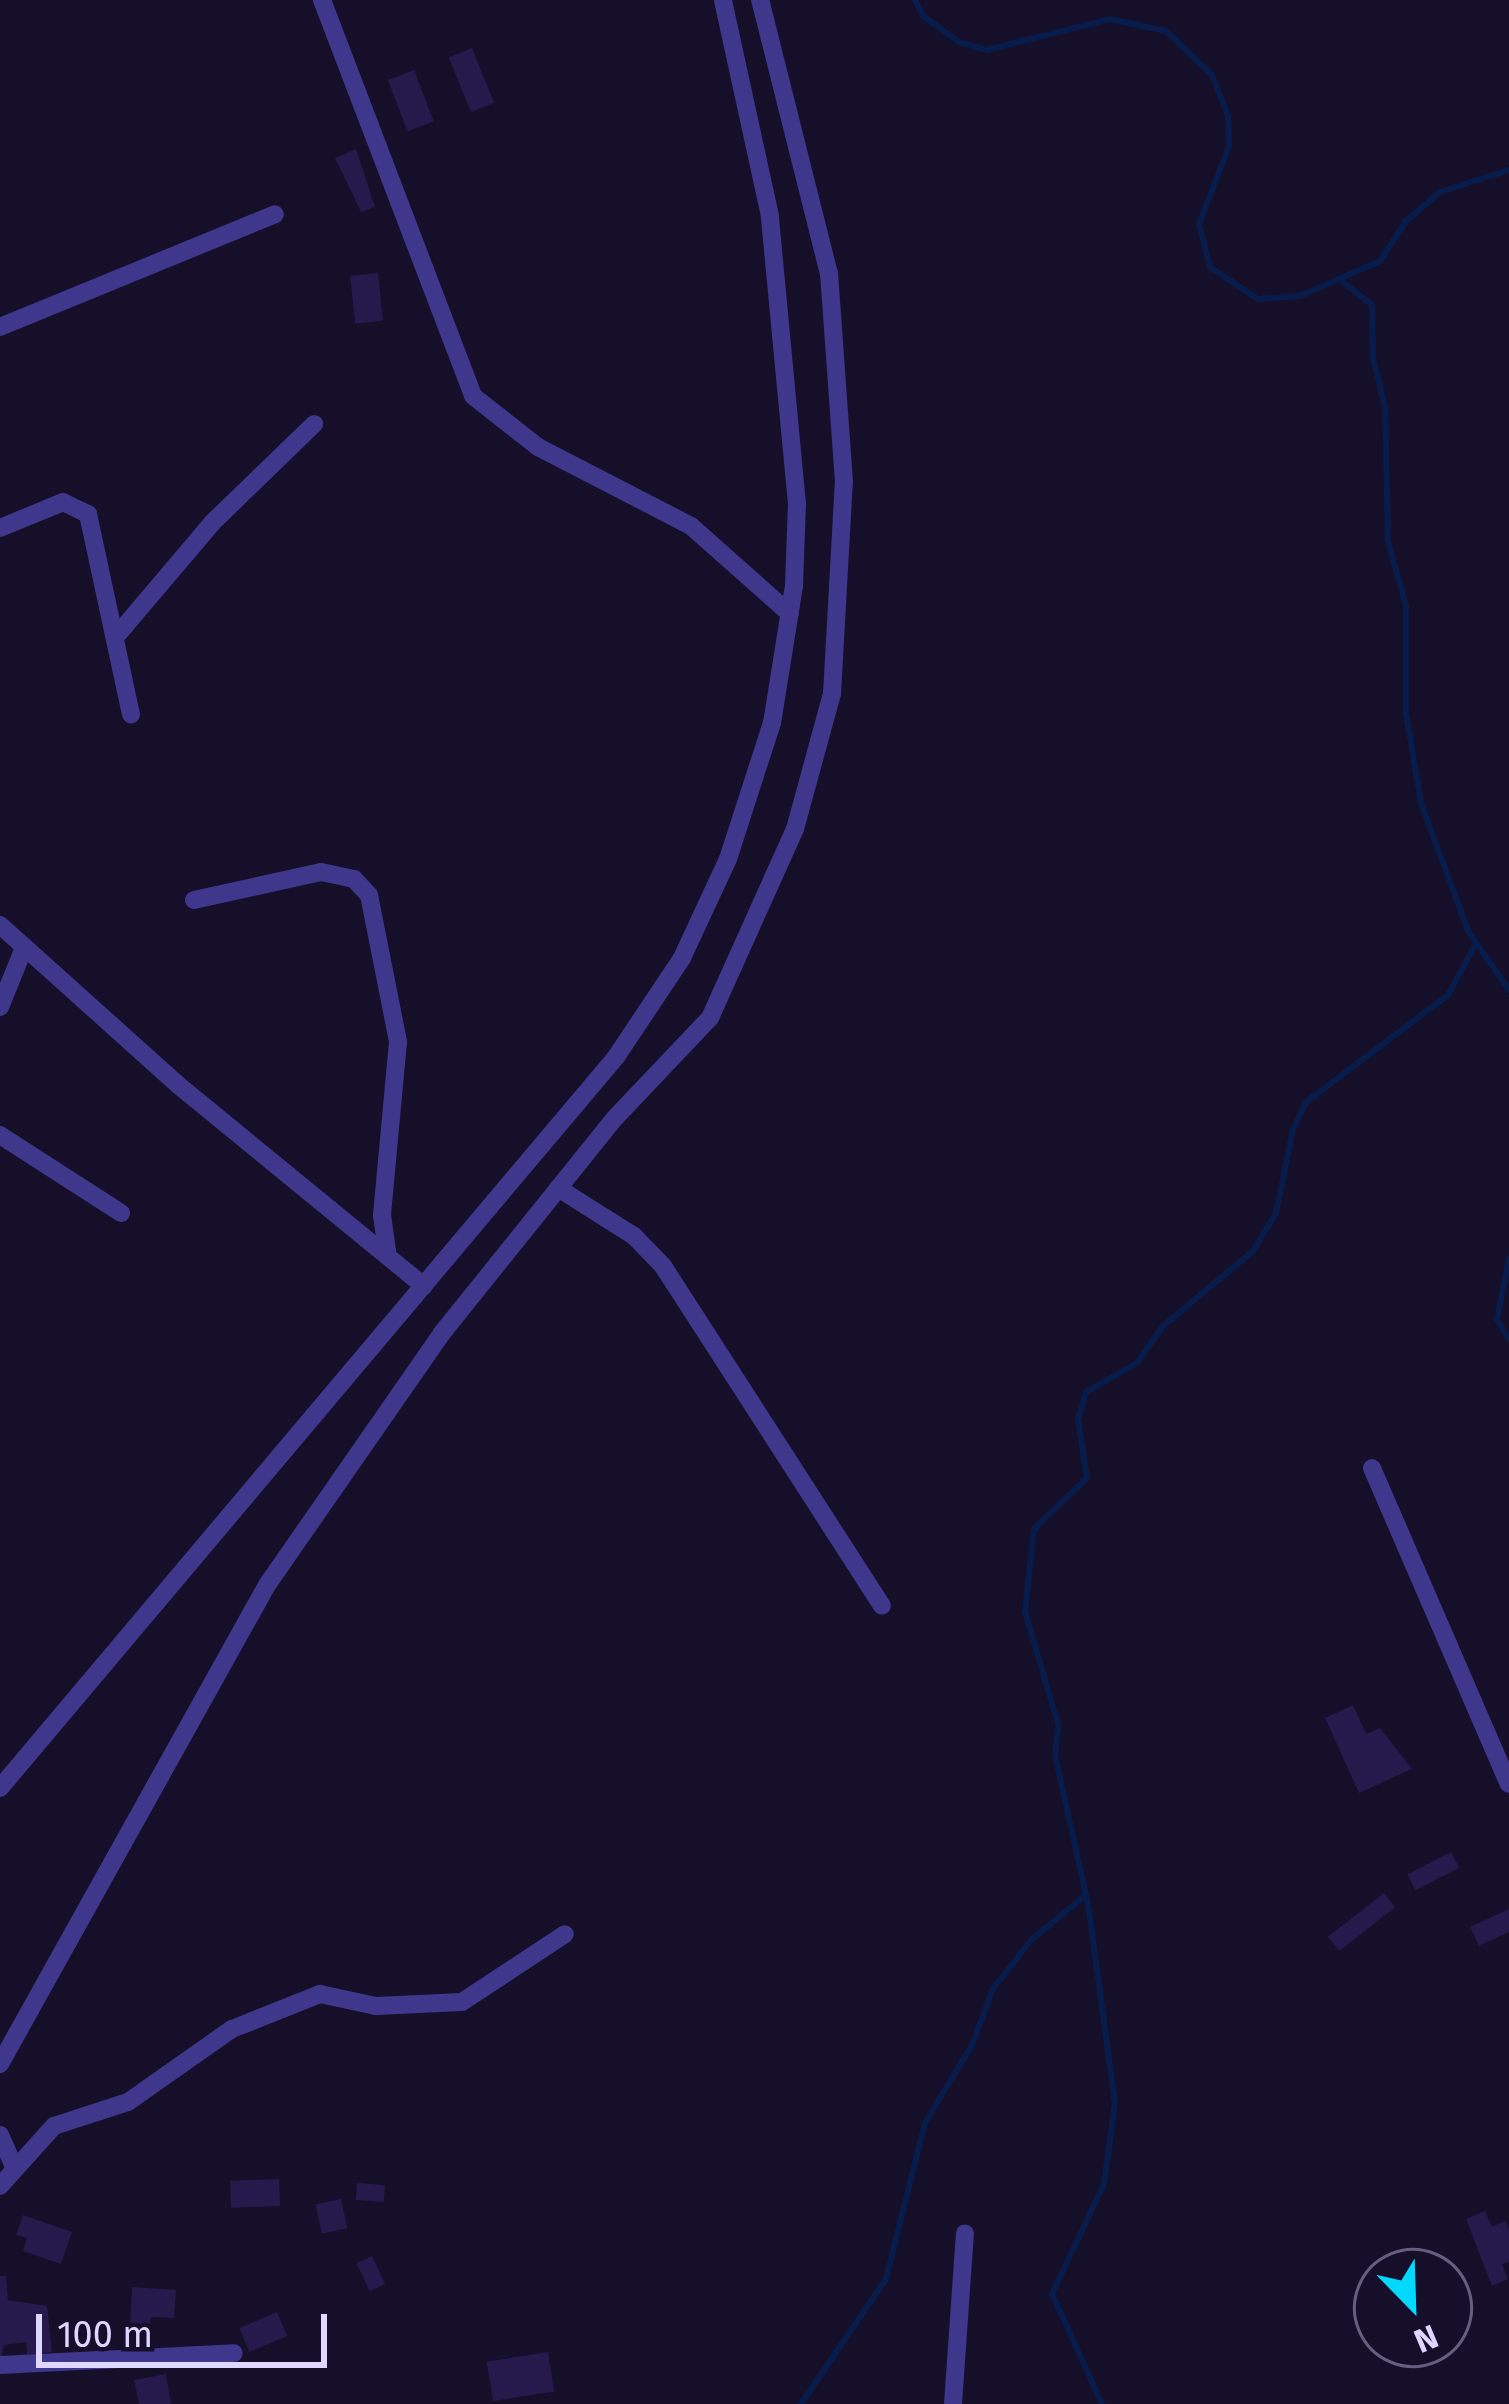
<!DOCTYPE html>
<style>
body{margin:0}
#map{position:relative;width:1509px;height:2404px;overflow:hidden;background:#150f2a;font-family:"Fira Sans",sans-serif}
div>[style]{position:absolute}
.stream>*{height:6px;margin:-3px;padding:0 3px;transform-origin:3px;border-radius:3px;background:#071c4b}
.building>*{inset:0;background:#26194c;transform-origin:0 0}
.minor>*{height:18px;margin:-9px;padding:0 9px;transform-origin:9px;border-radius:9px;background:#3e378c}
span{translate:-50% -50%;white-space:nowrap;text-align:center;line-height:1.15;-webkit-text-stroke:9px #150f2a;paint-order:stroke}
.north{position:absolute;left:1353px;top:2248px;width:120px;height:120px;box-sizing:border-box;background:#150f2a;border:3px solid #655f7f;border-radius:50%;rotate:157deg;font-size:33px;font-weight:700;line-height:48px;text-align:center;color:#ded7ff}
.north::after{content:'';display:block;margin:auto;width:42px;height:54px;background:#03d9ff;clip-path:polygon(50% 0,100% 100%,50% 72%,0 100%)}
.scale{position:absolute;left:36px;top:2314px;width:291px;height:54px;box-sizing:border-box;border:6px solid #ded7ff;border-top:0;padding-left:15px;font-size:36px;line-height:42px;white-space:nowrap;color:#ded7ff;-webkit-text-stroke:9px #150f2a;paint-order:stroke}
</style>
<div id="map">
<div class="stream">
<div style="left:915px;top:0;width:18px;rotate:63deg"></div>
<div style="left:923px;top:16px;width:44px;rotate:35.8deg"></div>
<div style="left:959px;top:42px;width:29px;rotate:16deg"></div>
<div style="left:987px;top:50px;width:127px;rotate:-14.1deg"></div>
<div style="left:1110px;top:19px;width:57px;rotate:12.1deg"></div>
<div style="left:1166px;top:31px;width:64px;rotate:43.7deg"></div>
<div style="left:1212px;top:75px;width:44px;rotate:68.7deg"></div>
<div style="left:1228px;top:116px;width:30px;rotate:88deg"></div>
<div style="left:1229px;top:146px;width:84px;rotate:111deg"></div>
<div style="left:1199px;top:224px;width:44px;rotate:75.7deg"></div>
<div style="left:1210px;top:267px;width:58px;rotate:33.7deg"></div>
<div style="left:1258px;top:299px;width:42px;rotate:-4.1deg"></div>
<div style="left:1300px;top:296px;width:43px;rotate:-23.6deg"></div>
<div style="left:1339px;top:279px;width:42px;rotate:38.2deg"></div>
<div style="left:1372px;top:305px;width:53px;rotate:88.9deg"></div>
<div style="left:1373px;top:358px;width:50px;rotate:76.2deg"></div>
<div style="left:1385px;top:407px;width:134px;rotate:88.7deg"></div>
<div style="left:1388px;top:541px;width:67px;rotate:74.5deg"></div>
<div style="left:1406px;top:606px;width:107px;rotate:90deg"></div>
<div style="left:1406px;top:713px;width:91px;rotate:80.5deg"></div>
<div style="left:1421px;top:803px;width:136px;rotate:69.8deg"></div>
<div style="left:1468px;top:931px;width:72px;rotate:55.2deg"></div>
<div style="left:1339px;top:279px;width:45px;rotate:-23.7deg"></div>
<div style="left:1380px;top:261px;width:48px;rotate:-57deg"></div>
<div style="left:1406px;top:221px;width:45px;rotate:-40.5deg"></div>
<div style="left:1440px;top:192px;width:72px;rotate:-17.7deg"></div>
<div style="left:1509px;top:1259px;width:61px;rotate:101.3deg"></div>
<div style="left:1497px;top:1319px;width:23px;rotate:59deg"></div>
<div style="left:801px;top:2404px;width:151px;rotate:-55.8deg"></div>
<div style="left:886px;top:2279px;width:161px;rotate:-76deg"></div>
<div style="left:925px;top:2123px;width:91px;rotate:-58.9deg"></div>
<div style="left:972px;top:2045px;width:60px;rotate:-69.4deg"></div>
<div style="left:993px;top:1989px;width:62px;rotate:-52.2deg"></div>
<div style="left:1031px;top:1940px;width:71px;rotate:-39.3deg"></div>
<div style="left:1102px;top:2404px;width:121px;rotate:-114.4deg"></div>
<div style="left:1052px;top:2294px;width:122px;rotate:-64.7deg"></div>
<div style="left:1104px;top:2184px;width:82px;rotate:-82.3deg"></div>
<div style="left:1115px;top:2103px;width:201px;rotate:-97.7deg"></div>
<div style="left:1088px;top:1904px;width:153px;rotate:-102.5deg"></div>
<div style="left:1055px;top:1755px;width:31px;rotate:-84deg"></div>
<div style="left:1058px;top:1724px;width:117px;rotate:-106.4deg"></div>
<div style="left:1025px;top:1612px;width:83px;rotate:-83.8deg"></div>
<div style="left:1034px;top:1529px;width:74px;rotate:-43.9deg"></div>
<div style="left:1087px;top:1478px;width:60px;rotate:-98.7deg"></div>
<div style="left:1078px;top:1419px;width:28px;rotate:-73deg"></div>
<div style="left:1086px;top:1392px;width:59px;rotate:-29.6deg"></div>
<div style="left:1137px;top:1363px;width:45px;rotate:-54.9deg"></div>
<div style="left:1163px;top:1326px;width:117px;rotate:-39.8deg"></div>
<div style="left:1253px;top:1251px;width:44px;rotate:-58.8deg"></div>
<div style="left:1276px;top:1213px;width:86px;rotate:-78.6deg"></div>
<div style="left:1293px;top:1129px;width:30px;rotate:-64deg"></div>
<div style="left:1306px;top:1102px;width:178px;rotate:-37deg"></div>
<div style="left:1448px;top:995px;width:57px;rotate:-61.6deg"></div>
</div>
<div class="building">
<div style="left:472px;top:48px;width:59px;height:25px;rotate:68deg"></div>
<div style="left:414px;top:70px;width:55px;height:28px;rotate:69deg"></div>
<div style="clip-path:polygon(356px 149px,375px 207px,361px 212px,335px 158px)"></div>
<div style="left:378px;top:273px;width:48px;height:28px;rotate:84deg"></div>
<div style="clip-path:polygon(1353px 1705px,1366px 1734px,1380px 1728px,1412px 1769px,1359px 1793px,1325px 1718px)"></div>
<div style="left:1451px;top:1852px;width:18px;height:49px;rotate:63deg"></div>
<div style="left:1384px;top:1893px;width:18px;height:71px;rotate:52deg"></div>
<div style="clip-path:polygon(1509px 1909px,1509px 1932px,1479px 1946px,1470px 1927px)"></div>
<div style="left:279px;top:2179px;width:27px;height:49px;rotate:88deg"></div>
<div style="left:357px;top:2183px;width:28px;height:17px;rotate:4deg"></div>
<div style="left:341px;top:2199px;width:30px;height:26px;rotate:78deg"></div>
<div style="clip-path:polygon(1485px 2211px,1492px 2227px,1506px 2221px,1509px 2230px,1509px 2262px,1502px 2264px,1508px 2279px,1492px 2286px,1466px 2219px)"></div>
<div style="clip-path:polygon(23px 2215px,72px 2232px,61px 2264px,23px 2251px,27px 2238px,16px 2235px)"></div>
<div style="left:372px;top:2256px;width:31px;height:17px;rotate:65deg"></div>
<div style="clip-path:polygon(0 2276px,6px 2276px,8px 2300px,47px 2306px,52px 2352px,27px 2355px,26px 2342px,4px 2345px,0 2364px)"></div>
<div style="clip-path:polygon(132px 2287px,176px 2290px,174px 2318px,151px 2317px,149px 2329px,130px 2328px)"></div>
<div style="left:277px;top:2312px;width:26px;height:41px;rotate:67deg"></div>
<div style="left:548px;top:2352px;width:40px;height:62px;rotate:81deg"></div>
<div style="clip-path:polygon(166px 2374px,171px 2404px,139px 2404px,134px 2380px)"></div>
</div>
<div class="minor">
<div style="left:322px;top:0;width:424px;rotate:69.1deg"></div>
<div style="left:473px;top:396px;width:83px;rotate:38.1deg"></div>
<div style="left:538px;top:447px;width:172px;rotate:27.3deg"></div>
<div style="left:691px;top:526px;width:132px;rotate:41.6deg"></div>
<div style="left:0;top:327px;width:297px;rotate:-22.3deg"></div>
<div style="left:0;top:528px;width:68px;rotate:-22.4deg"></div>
<div style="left:63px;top:502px;width:28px;rotate:26deg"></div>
<div style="left:88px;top:514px;width:205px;rotate:77.9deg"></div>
<div style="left:118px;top:634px;width:147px;rotate:-49.7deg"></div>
<div style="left:213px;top:522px;width:141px;rotate:-44.1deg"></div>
<div style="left:194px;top:900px;width:130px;rotate:-12.4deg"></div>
<div style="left:321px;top:872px;width:34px;rotate:12deg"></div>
<div style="left:354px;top:879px;width:22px;rotate:47deg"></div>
<div style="left:369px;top:895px;width:150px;rotate:78.8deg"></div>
<div style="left:398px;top:1042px;width:174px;rotate:95.3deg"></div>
<div style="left:382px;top:1215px;width:37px;rotate:82deg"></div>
<div style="left:0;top:925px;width:238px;rotate:41.9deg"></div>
<div style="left:177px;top:1084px;width:319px;rotate:39.3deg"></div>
<div style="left:0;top:1007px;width:64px;rotate:-67.9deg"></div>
<div style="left:0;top:1135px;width:144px;rotate:32.8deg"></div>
<div style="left:558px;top:1188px;width:90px;rotate:32.3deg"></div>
<div style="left:634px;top:1236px;width:42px;rotate:46deg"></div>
<div style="left:663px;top:1266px;width:404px;rotate:57.2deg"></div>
<div style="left:1372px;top:1468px;width:344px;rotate:66.6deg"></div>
<div style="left:0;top:1788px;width:956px;rotate:-49.88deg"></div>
<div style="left:616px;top:1057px;width:119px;rotate:-56.3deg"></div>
<div style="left:682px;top:958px;width:109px;rotate:-65.1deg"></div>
<div style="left:728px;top:859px;width:143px;rotate:-72.1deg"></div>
<div style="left:772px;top:723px;width:140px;rotate:-80.9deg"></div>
<div style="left:794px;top:585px;width:81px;rotate:-87.9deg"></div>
<div style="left:797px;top:504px;width:289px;rotate:-95.4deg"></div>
<div style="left:770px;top:216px;width:221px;rotate:-102.3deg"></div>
<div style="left:0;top:2064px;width:548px;rotate:-60.86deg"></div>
<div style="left:267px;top:1585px;width:307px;rotate:-55.2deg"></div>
<div style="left:442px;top:1333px;width:275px;rotate:-51.2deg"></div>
<div style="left:614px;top:1119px;width:139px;rotate:-46.5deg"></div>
<div style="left:710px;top:1018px;width:207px;rotate:-65.8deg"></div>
<div style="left:795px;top:829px;width:140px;rotate:-74.7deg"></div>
<div style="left:832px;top:694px;width:212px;rotate:-86.8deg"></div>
<div style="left:844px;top:482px;width:209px;rotate:-94.1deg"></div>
<div style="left:829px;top:274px;width:283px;rotate:-104.1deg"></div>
<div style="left:0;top:2135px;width:37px;rotate:66deg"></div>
<div style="left:0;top:2186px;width:81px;rotate:-48deg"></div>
<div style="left:54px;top:2126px;width:78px;rotate:-18deg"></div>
<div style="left:128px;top:2102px;width:127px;rotate:-35.1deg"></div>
<div style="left:232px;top:2029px;width:95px;rotate:-21.7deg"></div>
<div style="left:320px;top:1994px;width:57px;rotate:12.1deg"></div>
<div style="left:376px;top:2006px;width:86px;rotate:-2.7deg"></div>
<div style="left:462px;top:2002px;width:123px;rotate:-33.4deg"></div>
<div style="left:0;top:2365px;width:234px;rotate:-2.9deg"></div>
<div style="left:953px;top:2404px;width:171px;rotate:-86deg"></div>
</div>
<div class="north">N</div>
<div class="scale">100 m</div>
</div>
